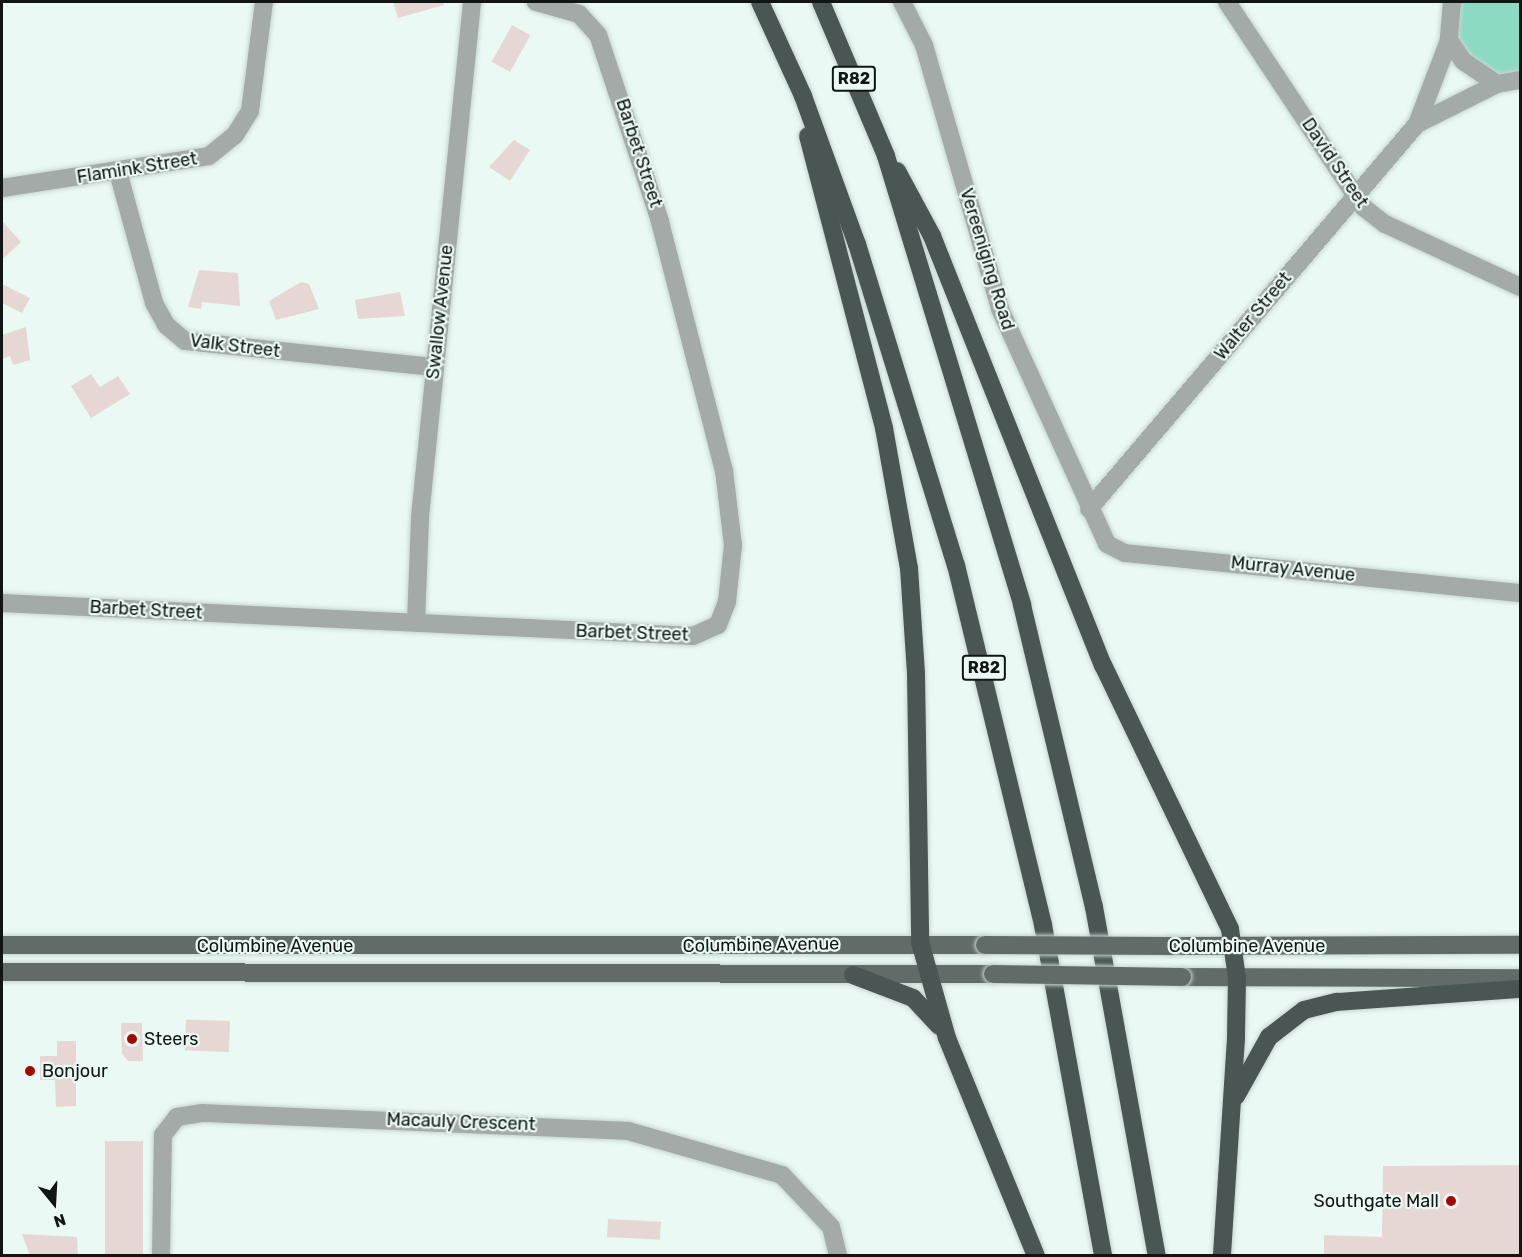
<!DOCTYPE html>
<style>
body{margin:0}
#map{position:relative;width:1522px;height:1257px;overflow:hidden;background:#eaf9f4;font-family:Rubik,sans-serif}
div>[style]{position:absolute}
.green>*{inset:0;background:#8cdac4}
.building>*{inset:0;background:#e6d7d4;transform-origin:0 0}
.roads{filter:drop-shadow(0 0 2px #c7d5d0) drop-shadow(0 0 2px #c7d5d0)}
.minor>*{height:18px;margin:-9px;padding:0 9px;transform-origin:9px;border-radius:9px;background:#a4aaa8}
.major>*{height:18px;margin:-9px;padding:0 9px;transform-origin:9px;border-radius:9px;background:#616c69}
.highway>*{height:18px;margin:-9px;padding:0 9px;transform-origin:9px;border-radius:9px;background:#4a5653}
.bridges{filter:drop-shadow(0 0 2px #c7d5d0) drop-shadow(0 0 2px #c7d5d0)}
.major-bridge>*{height:18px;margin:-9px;padding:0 9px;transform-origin:9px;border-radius:9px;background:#616c69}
.dots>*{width:16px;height:16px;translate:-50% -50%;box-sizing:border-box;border:3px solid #eaf9f4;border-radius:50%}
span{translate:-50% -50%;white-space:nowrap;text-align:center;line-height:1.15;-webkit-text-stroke:4.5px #eaf9f4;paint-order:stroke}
.shield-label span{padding:2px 4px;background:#eaf9f4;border:2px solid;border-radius:4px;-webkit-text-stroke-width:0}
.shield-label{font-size:16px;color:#111614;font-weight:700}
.street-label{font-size:18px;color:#111614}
.poi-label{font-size:18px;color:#111614}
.left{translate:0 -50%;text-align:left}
.right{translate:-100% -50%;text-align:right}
.frame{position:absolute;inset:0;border:3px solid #111614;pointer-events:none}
.north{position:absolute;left:24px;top:1173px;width:60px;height:60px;-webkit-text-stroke:4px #eaf9f4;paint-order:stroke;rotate:162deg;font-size:16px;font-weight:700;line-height:24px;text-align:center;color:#111614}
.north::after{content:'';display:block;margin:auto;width:21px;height:27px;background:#111614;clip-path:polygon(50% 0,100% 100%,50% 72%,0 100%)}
</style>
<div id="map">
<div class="green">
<div style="clip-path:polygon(1459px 2px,1520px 2px,1520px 75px,1498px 76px,1463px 52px,1456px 33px)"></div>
</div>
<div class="building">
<div style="clip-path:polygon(393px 2px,443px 2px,444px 5px,398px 18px)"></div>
<div style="left:512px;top:25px;width:21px;height:42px;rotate:29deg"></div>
<div style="clip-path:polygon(514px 140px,530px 150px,510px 181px,489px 167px)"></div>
<div style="clip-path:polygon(2px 221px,21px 242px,2px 260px)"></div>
<div style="clip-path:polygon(199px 270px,238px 273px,240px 306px,202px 302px,201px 309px,188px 307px)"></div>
<div style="clip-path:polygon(301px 282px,309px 284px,319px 309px,276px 320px,269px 301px)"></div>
<div style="clip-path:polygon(2px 284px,30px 298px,22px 313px,2px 303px)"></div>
<div style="clip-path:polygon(400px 292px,405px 316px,358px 319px,355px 300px)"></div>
<div style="clip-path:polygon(26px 327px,30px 360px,13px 365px,10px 356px,2px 359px,2px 335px)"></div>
<div style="clip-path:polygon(91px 374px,100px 387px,118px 376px,130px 394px,91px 418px,71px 386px)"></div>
<div style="left:230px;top:1021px;width:31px;height:44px;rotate:92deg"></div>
<div style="clip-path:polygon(121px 1023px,142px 1023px,143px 1061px,128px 1061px,122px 1054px)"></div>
<div style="clip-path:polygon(57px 1041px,76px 1041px,76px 1106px,56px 1107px,55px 1080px,40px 1080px,40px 1056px,57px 1056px)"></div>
<div style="left:105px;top:1141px;width:38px;height:115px"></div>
<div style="clip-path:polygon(1521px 1165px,1521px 1256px,1324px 1256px,1324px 1235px,1382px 1237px,1383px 1166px)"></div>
<div style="left:608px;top:1219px;width:53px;height:18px;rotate:3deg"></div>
<div style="clip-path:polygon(22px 1234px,77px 1237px,78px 1256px,30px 1256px)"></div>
</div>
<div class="roads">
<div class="minor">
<div style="left:902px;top:2px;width:48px;rotate:62.9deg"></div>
<div style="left:924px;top:45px;width:275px;rotate:73.9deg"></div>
<div style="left:1000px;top:309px;width:258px;rotate:65.5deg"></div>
<div style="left:1107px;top:544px;width:20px;rotate:27deg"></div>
<div style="left:1125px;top:553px;width:397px;rotate:5.8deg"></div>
<div style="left:1227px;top:2px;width:246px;rotate:56.4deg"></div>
<div style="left:1363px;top:207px;width:28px;rotate:38deg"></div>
<div style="left:1385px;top:224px;width:149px;rotate:25deg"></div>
<div style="left:1452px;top:2px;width:38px;rotate:95deg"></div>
<div style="left:1449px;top:40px;width:25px;rotate:56deg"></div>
<div style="left:1463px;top:61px;width:41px;rotate:34.1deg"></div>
<div style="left:1497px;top:84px;width:23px;rotate:-10deg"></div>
<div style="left:1417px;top:124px;width:90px;rotate:-69.1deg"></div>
<div style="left:118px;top:172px;width:136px;rotate:74.6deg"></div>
<div style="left:154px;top:303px;width:25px;rotate:61deg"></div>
<div style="left:166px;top:325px;width:25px;rotate:40deg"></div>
<div style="left:185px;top:341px;width:250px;rotate:6deg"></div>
<div style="left:2px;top:188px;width:209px;rotate:-8.8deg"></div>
<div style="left:209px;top:156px;width:33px;rotate:-39deg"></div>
<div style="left:235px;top:135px;width:28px;rotate:-58deg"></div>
<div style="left:250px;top:111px;width:110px;rotate:-82.7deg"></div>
<div style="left:1089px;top:509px;width:506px;rotate:-49.57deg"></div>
<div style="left:1417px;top:124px;width:89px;rotate:-26.6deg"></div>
<div style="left:2px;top:603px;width:692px;rotate:2.73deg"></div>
<div style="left:693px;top:636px;width:27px;rotate:-24deg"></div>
<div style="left:718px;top:625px;width:25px;rotate:-69deg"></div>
<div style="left:727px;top:602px;width:57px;rotate:-84deg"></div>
<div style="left:733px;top:545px;width:75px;rotate:-96.9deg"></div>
<div style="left:724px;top:471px;width:258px;rotate:-104.4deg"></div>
<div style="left:660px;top:221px;width:196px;rotate:-108.4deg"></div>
<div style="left:598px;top:35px;width:28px;rotate:-132deg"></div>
<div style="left:579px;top:14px;width:45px;rotate:-164.4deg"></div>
<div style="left:416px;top:623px;width:106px;rotate:-87.8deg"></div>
<div style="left:420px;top:517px;width:518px;rotate:-84.23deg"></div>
<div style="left:161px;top:1256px;width:121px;rotate:-89.1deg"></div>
<div style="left:163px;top:1135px;width:23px;rotate:-52deg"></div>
<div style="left:177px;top:1117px;width:26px;rotate:-9deg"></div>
<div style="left:203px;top:1113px;width:425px;rotate:2.4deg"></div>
<div style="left:628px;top:1131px;width:160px;rotate:15.9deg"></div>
<div style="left:782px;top:1175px;width:71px;rotate:46.7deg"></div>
<div style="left:831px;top:1227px;width:30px;rotate:76deg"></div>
</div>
<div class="major">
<div style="left:2px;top:945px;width:983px"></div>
<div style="left:1172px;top:946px;width:348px;rotate:-0.2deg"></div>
<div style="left:2px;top:972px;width:991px;rotate:0.12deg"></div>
<div style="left:1182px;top:977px;width:338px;rotate:0.2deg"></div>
</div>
<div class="highway">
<div style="left:760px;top:2px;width:103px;rotate:65.4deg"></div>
<div style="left:803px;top:96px;width:158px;rotate:70deg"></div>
<div style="left:857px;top:244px;width:336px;rotate:72.9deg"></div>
<div style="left:956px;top:565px;width:370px;rotate:76.4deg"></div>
<div style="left:1043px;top:925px;width:336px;rotate:79.7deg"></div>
<div style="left:821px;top:2px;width:167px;rotate:67.1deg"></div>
<div style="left:886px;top:156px;width:469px;rotate:73.1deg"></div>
<div style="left:1022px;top:605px;width:310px;rotate:76.6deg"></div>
<div style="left:1094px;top:907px;width:355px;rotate:79.8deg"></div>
<div style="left:808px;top:136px;width:302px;rotate:75.4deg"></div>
<div style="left:884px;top:428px;width:142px;rotate:79.9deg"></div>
<div style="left:909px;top:568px;width:106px;rotate:86.2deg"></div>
<div style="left:916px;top:674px;width:268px;rotate:89.1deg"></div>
<div style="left:920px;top:942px;width:100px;rotate:74.3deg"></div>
<div style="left:947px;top:1038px;width:235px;rotate:67.8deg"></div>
<div style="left:897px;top:171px;width:74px;rotate:61.7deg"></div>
<div style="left:932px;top:236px;width:462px;rotate:68.3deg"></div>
<div style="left:1103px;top:665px;width:293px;rotate:64.3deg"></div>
<div style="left:1230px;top:929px;width:49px;rotate:81.9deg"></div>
<div style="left:1237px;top:978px;width:60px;rotate:91deg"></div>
<div style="left:1236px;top:1038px;width:218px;rotate:93.7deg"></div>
<div style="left:853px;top:975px;width:64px;rotate:21deg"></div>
<div style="left:913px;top:998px;width:38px;rotate:47deg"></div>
<div style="left:1236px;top:1096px;width:68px;rotate:-60.8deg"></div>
<div style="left:1269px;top:1037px;width:44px;rotate:-37.6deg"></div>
<div style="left:1304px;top:1010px;width:34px;rotate:-14deg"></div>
<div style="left:1337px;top:1002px;width:183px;rotate:-4.1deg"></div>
</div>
</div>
<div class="bridges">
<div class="major-bridge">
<div style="left:985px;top:945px;width:187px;rotate:0.3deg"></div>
<div style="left:993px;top:974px;width:189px;rotate:0.9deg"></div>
</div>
</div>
<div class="dots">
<div style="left:132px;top:1039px;background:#a20a01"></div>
<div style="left:30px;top:1071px;background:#a20a01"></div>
<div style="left:1451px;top:1201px;background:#a20a01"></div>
</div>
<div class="shield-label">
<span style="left:854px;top:79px">R82</span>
<span style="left:984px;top:668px">R82</span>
</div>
<div class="street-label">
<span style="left:639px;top:153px;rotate:72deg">Barbet Street</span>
<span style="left:1335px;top:163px;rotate:56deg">David Street</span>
<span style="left:137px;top:168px;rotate:-9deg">Flamink Street</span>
<span style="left:987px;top:259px;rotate:73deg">Vereeniging Road</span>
<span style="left:440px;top:312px;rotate:-84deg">Swallow Avenue</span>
<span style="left:1253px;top:316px;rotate:-50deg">Walter Street</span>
<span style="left:235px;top:346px;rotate:7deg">Valk Street</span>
<span style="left:1293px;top:569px;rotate:6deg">Murray Avenue</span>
<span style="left:146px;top:610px;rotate:3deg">Barbet Street</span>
<span style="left:632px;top:633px;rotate:2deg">Barbet Street</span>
<span style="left:761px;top:945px;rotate:-1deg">Columbine Avenue</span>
<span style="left:275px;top:946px">Columbine Avenue</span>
<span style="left:1247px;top:946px">Columbine Avenue</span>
<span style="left:461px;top:1122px;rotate:2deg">Macauly Crescent</span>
</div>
<div class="poi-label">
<span class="left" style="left:144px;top:1039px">Steers</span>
<span class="left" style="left:42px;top:1071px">Bonjour</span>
<span class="right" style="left:1439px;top:1201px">Southgate Mall</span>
</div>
<div class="frame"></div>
<div class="north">N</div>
</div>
